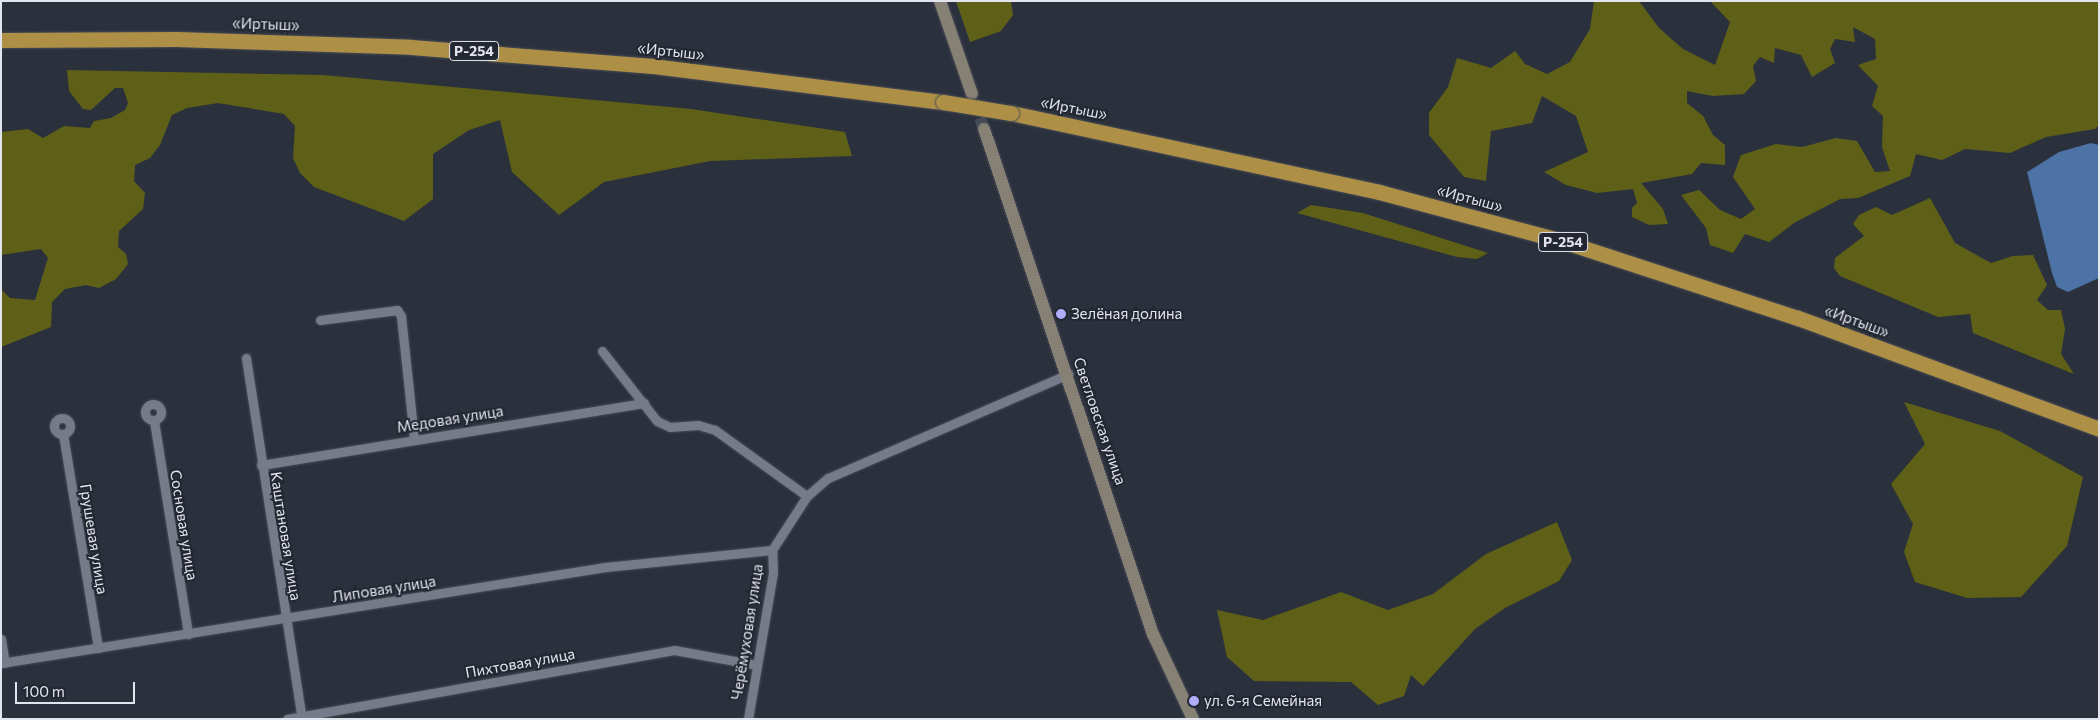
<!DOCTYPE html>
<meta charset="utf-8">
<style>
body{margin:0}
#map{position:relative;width:2100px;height:720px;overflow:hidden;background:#2b313c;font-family:Commissioner,sans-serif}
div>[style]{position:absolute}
.forest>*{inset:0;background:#5f6017}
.water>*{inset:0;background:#4c72a6}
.secondary-tunnel>*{height:12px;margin-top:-6px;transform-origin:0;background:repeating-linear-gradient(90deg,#464c57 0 12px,transparent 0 18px)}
.roads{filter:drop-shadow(0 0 1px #4a4d57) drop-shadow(0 0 1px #4a4d57)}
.street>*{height:9px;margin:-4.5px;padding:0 4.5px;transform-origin:4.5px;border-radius:4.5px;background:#757b88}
.street>.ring{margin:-4.5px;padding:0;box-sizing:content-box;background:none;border:9px solid #757b88;border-radius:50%}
.secondary>*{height:12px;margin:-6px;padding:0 6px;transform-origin:6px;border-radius:6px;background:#868174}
.highway>*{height:15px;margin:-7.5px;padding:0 7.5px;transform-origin:7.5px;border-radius:7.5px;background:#ad9045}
.bridges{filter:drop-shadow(0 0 1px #4a4d57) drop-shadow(0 0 1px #4a4d57)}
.highway-bridge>*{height:15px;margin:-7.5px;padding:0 7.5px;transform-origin:7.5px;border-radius:7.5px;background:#ad9045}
.dots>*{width:14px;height:14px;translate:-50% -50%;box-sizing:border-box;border:2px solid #222731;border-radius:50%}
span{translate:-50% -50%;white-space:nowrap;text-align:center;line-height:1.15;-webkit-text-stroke:4px #222731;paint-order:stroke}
.shield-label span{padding:1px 4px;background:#222731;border:1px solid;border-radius:4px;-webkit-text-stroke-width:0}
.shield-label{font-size:14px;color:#e2e5ed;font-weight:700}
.street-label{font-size:15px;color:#e2e5ed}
.poi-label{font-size:15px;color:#e2e5ed}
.left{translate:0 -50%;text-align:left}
.frame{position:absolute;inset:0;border:2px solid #e2e5ed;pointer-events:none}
.scale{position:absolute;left:15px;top:682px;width:120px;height:22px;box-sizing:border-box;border:2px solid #e2e5ed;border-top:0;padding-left:6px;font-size:15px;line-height:18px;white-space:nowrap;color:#e2e5ed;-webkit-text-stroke:4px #222731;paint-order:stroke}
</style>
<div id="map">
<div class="forest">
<div style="clip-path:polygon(956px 1px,1011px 1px,1013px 15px,1001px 31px,970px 42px)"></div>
<div style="clip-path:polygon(1594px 1px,1639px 1px,1659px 28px,1683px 49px,1715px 65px,1730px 22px,1710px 1px,2099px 1px,2099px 125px,2095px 129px,2046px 137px,2010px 153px,1965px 149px,1942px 160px,1916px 154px,1910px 176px,1858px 198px,1840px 199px,1794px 223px,1769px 242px,1745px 234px,1733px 253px,1710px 245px,1706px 228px,1681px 195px,1699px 190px,1720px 210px,1741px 219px,1755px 209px,1733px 177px,1741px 155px,1776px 144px,1802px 147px,1836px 138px,1857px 141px,1875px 172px,1890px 171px,1882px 147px,1883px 116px,1872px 106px,1878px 86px,1858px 65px,1876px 59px,1875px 39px,1853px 27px,1855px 42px,1835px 39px,1830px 49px,1835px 63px,1812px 77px,1801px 55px,1775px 48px,1774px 63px,1760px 57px,1753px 66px,1756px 81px,1744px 94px,1713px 96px,1687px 91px,1687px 103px,1703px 116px,1713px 135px,1725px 145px,1725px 165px,1701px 163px,1692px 174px,1641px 183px,1663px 209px,1668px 224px,1649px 225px,1632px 217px,1632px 208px,1637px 203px,1633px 189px,1597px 193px,1566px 185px,1544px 172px,1588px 152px,1576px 116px,1542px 96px,1532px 123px,1491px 131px,1486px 181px,1464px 177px,1429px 135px,1429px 113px,1448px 87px,1457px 58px,1491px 68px,1515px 51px,1525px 64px,1547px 74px,1570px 62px,1590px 29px)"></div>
<div style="clip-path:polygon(67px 70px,323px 75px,691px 109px,845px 132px,852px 156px,710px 161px,604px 182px,559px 215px,512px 172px,500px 120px,469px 130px,433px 154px,433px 199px,404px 221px,314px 187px,300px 173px,293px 158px,295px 126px,284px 114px,218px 103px,187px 108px,172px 115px,160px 145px,150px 158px,135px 165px,134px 181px,145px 193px,143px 209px,119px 231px,118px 247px,126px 254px,128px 264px,116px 279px,99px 288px,86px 285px,65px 289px,52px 302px,51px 327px,1px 347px,1px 289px,10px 298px,35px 300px,48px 258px,41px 249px,1px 255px,1px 132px,28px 129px,43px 138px,64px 126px,90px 128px,94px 121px,111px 118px,125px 110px,128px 103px,123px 88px,115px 88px,91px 110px,83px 109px,69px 91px)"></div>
<div style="clip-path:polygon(1930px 198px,1955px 243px,1991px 263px,2013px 256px,2033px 255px,2047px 285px,2037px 300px,2048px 310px,2061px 310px,2065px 329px,2061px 354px,2074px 374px,1973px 333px,1970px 314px,1938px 317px,1840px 276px,1834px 268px,1835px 258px,1864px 236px,1853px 224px,1859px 215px,1876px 207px,1892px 215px)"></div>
<div style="clip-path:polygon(1311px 205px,1363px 213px,1488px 253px,1477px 259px,1457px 257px,1297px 213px)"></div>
<div style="clip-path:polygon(1904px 402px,2000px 431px,2083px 477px,2067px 546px,2021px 597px,1967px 598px,1915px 582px,1904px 552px,1913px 524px,1891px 484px,1925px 444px)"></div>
<div style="clip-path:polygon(1557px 522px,1572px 560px,1559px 581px,1505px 608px,1475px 629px,1423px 686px,1411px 675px,1404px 696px,1378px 705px,1351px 682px,1254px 681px,1227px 657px,1217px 610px,1263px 620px,1341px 592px,1388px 610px,1433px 594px,1486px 554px)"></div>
</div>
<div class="water">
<div style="clip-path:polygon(2091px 143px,2099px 145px,2099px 278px,2068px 292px,2057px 287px,2052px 273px,2027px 172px,2059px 152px)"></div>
</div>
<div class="secondary-tunnel">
<div style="left:974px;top:101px;width:30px;rotate:70deg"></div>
</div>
<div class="roads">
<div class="street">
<div style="left:320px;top:320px;width:78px;rotate:-7.4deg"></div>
<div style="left:397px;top:310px;width:7px;rotate:56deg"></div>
<div style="left:401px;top:316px;width:123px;rotate:83.9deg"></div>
<div style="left:602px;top:351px;width:89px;rotate:51.8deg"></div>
<div style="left:657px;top:421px;width:14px;rotate:25deg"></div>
<div style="left:670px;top:427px;width:28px;rotate:-4deg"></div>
<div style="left:698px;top:425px;width:18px;rotate:16deg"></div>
<div style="left:715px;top:430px;width:113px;rotate:35.7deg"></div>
<div style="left:246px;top:358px;width:365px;rotate:81.2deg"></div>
<div class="ring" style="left:145px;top:404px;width:7px;height:7px"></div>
<div class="ring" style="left:54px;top:418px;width:7px;height:7px"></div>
<div style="left:154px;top:421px;width:216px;rotate:80.9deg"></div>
<div style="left:63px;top:434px;width:217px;rotate:80.7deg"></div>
<div style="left:261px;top:465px;width:388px;rotate:-9.2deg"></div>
<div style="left:1px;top:639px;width:24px;rotate:81deg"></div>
<div style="left:1px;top:663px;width:612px;rotate:-9.03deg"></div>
<div style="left:605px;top:567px;width:168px;rotate:-5.8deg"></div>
<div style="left:287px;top:719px;width:393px;rotate:-10.1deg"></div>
<div style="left:674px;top:650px;width:84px;rotate:10.2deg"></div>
<div style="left:748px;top:719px;width:148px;rotate:-80.3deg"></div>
<div style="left:773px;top:573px;width:23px;rotate:-92deg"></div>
<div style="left:772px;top:550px;width:64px;rotate:-57.1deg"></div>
<div style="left:807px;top:496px;width:28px;rotate:-41deg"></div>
<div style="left:828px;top:478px;width:262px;rotate:-23.4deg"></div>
</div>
<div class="secondary">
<div style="left:940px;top:1px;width:98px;rotate:71deg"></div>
<div style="left:984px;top:129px;width:533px;rotate:71.5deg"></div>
<div style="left:1153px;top:634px;width:94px;rotate:64.8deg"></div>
</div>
<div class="highway">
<div style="left:1px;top:40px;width:175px;rotate:-0.3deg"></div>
<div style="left:176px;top:39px;width:235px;rotate:1.9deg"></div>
<div style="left:411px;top:47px;width:243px;rotate:4.5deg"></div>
<div style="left:653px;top:66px;width:292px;rotate:7.1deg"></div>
<div style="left:1011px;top:113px;width:376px;rotate:12.1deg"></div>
<div style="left:1379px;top:192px;width:189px;rotate:15deg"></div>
<div style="left:1562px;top:241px;width:248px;rotate:18.1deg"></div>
<div style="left:1798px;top:318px;width:321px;rotate:20.2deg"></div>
</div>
</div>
<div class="bridges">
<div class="highway-bridge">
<div style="left:943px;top:102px;width:69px;rotate:9.2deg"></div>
</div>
</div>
<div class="dots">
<div style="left:1061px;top:314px;background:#b0aefa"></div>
<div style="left:1194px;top:701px;background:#b0aefa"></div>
</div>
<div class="shield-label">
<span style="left:474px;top:51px">Р-254</span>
<span style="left:1563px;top:242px">Р-254</span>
</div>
<div class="street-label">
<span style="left:266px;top:24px;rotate:2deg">«Иртыш»</span>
<span style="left:671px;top:51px;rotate:6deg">«Иртыш»</span>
<span style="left:1074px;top:108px;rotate:11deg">«Иртыш»</span>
<span style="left:1470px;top:198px;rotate:15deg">«Иртыш»</span>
<span style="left:1857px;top:321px;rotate:20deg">«Иртыш»</span>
<span style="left:450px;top:419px;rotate:-9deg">Медовая улица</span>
<span style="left:1100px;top:421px;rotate:71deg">Светловская улица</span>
<span style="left:184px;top:525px;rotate:81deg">Сосновая улица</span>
<span style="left:286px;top:536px;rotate:81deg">Каштановая улица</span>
<span style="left:94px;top:539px;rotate:81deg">Грушевая улица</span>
<span style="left:384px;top:589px;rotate:-9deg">Липовая улица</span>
<span style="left:747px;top:632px;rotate:-81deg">Черёмуховая улица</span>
<span style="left:520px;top:663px;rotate:-10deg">Пихтовая улица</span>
</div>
<div class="poi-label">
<span class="left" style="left:1071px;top:314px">Зелёная долина</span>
<span class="left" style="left:1204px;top:701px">ул. 6-я Семейная</span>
</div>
<div class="frame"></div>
<div class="scale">100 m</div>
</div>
